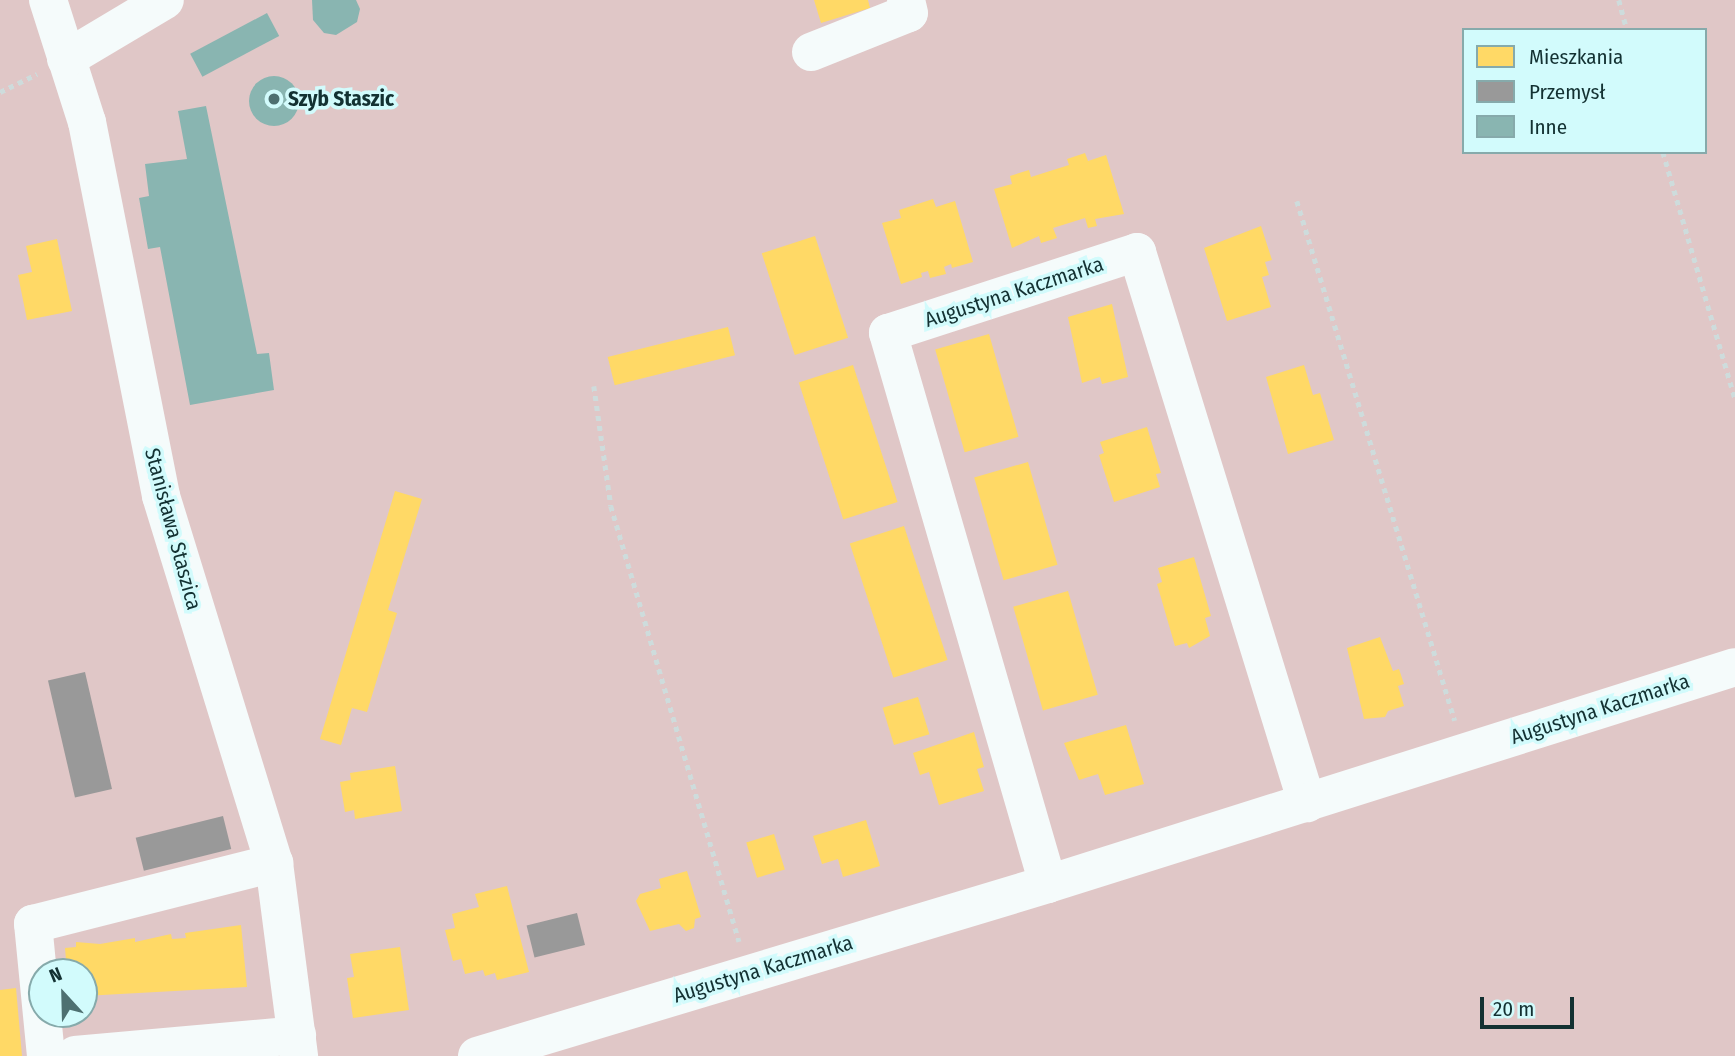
<!DOCTYPE html>
<meta charset="utf-8">
<style>
body{margin:0}
#map{position:relative;width:1735px;height:1056px;overflow:hidden;background:#bde4e5;font-family:"Fira Sans Condensed",sans-serif}
div>[style]{position:absolute}
.green>*{inset:0;background:#e0c7c7}
.homes>*{inset:0;background:#ffd966;transform-origin:0 0}
.industry>*{inset:0;background:#999;transform-origin:0 0}
.building>*{inset:0;background:#89b5b1;transform-origin:0 0}
.round{border-radius:50%}
.path>*{height:4.5px;margin-top:-2.25px;transform-origin:0;background:repeating-linear-gradient(90deg,#cedcdc 0 5px,transparent 0 10px)}
.minor>*{height:38px;margin:-19px;padding:0 19px;transform-origin:19px;border-radius:19px;background:#f5fbfb}
.dots>*{width:19px;height:19px;translate:-50% -50%;box-sizing:border-box;border:4px solid #d2fbfc;border-radius:50%}
span{translate:-50% -50%;white-space:nowrap;text-align:center;line-height:1.15;-webkit-text-stroke:7px #d2fbfc;paint-order:stroke}
.poi-label{font-size:21px;color:#133132;font-weight:700}
.left{translate:0 -50%;text-align:left}
.street-label{font-size:21px;color:#133132}
.legend{position:absolute;left:1462px;top:28px;width:245px;height:126px;box-sizing:border-box;background:#d2fbfc;border:2px solid #86aaab;margin:0;padding:9px 12px;list-style:none;font-size:21px;color:#133132}
.legend li{display:flex;align-items:center;gap:14px;height:35px}
.legend b{width:35px;border:2px solid #86aaab}
.north{position:absolute;left:28px;top:958px;width:70px;height:70px;box-sizing:border-box;background:#d2fbfc;border:2px solid #86aaab;border-radius:50%;rotate:338deg;font-size:19px;font-weight:700;line-height:28px;text-align:center;color:#133132}
.north::after{content:'';display:block;margin:auto;width:24px;height:32px;background:#4e7071;clip-path:polygon(50% 0,100% 100%,50% 72%,0 100%)}
.scale{position:absolute;left:1480px;top:997px;width:94px;height:32px;box-sizing:border-box;border:4px solid #133132;border-top:0;padding-left:9px;font-size:21px;line-height:24px;white-space:nowrap;color:#133132;-webkit-text-stroke:5px #d2fbfc;paint-order:stroke}
</style>
<div id="map">
<div class="green">
<div style="clip-path:polygon(evenodd,0 0,1735px 0,1735px 1056px,0 1056px,0 0,1464px 30px,1705px 30px,1705px 152px,1464px 152px,1464px 30px,0 0,42px 972px,84px 972px,84px 1014px,42px 1014px,42px 972px)"></div>
</div>
<div class="homes">
<div style="clip-path:polygon(814px 0,868px 0,870px 8px,821px 23px)"></div>
<div style="clip-path:polygon(1085px 153px,1088px 161px,1106px 155px,1124px 214px,1095px 219px,1097px 226px,1088px 228px,1085px 218px,1053px 228px,1057px 238px,1041px 243px,1039px 236px,1012px 248px,994px 189px,1012px 184px,1010px 176px,1029px 170px,1031px 177px,1069px 165px,1067px 159px)"></div>
<div style="clip-path:polygon(933px 199px,936px 207px,955px 201px,973px 262px,952px 268px,951px 264px,944px 267px,946px 274px,930px 278px,928px 271px,921px 273px,922px 277px,901px 284px,882px 223px,901px 218px,899px 210px)"></div>
<div style="clip-path:polygon(1261px 226px,1272px 260px,1265px 262px,1269px 275px,1262px 277px,1271px 307px,1227px 321px,1204px 248px)"></div>
<div style="left:815px;top:236px;width:107px;height:56px;rotate:72deg"></div>
<div style="clip-path:polygon(57px 239px,72px 311px,27px 320px,18px 275px,32px 272px,26px 246px)"></div>
<div style="clip-path:polygon(1112px 304px,1128px 377px,1102px 384px,1100px 377px,1082px 383px,1068px 317px)"></div>
<div style="left:728px;top:327px;width:29px;height:124px;rotate:76deg"></div>
<div style="left:989px;top:334px;width:107px;height:56px;rotate:74deg"></div>
<div style="left:853px;top:365px;width:144px;height:57px;rotate:72deg"></div>
<div style="clip-path:polygon(1304px 365px,1313px 395px,1320px 393px,1334px 440px,1288px 454px,1266px 377px)"></div>
<div style="clip-path:polygon(1147px 427px,1161px 473px,1156px 474px,1160px 487px,1114px 502px,1099px 455px,1104px 453px,1100px 442px)"></div>
<div style="left:1028px;top:462px;width:107px;height:56px;rotate:74deg"></div>
<div style="clip-path:polygon(395px 491px,422px 499px,388px 610px,397px 613px,367px 712px,352px 708px,341px 745px,320px 739px)"></div>
<div style="left:904px;top:526px;width:141px;height:57px;rotate:72deg"></div>
<div style="clip-path:polygon(1194px 557px,1211px 616px,1205px 618px,1210px 636px,1189px 648px,1187px 643px,1175px 646px,1157px 584px,1162px 582px,1158px 568px)"></div>
<div style="left:1068px;top:591px;width:108px;height:57px;rotate:74deg"></div>
<div style="clip-path:polygon(1380px 637px,1393px 671px,1399px 669px,1404px 684px,1398px 686px,1404px 706px,1388px 711px,1385px 717px,1364px 719px,1347px 648px)"></div>
<div style="left:918px;top:697px;width:39px;height:37px;rotate:73deg"></div>
<div style="clip-path:polygon(1126px 725px,1144px 784px,1105px 795px,1098px 774px,1079px 780px,1064px 743px)"></div>
<div style="clip-path:polygon(974px 732px,984px 767px,977px 769px,984px 791px,939px 805px,929px 772px,920px 775px,913px 753px)"></div>
<div style="clip-path:polygon(395px 766px,402px 811px,355px 819px,354px 810px,345px 812px,340px 782px,351px 780px,350px 773px)"></div>
<div style="clip-path:polygon(866px 820px,880px 866px,843px 877px,838px 859px,822px 864px,813px 836px)"></div>
<div style="left:774px;top:834px;width:37px;height:29px;rotate:73deg"></div>
<div style="clip-path:polygon(687px 871px,701px 917px,695px 919px,694px 928px,686px 931px,679px 924px,650px 931px,636px 901px,640px 894px,661px 888px,659px 879px)"></div>
<div style="clip-path:polygon(507px 886px,529px 972px,497px 980px,495px 973px,485px 976px,483px 970px,465px 974px,461px 959px,453px 961px,445px 930px,455px 928px,452px 914px,479px 907px,475px 894px)"></div>
<div style="clip-path:polygon(241px 925px,247px 987px,84px 996px,84px 972px,67px 972px,65px 948px,76px 947px,76px 942px,100px 944px,135px 938px,135px 942px,171px 934px,172px 939px,186px 938px,185px 933px)"></div>
<div style="clip-path:polygon(400px 947px,409px 1010px,353px 1018px,347px 978px,354px 977px,350px 954px)"></div>
<div style="clip-path:polygon(16px 988px,22px 1056px,0 1056px,0 990px)"></div>
</div>
<div class="industry">
<div style="left:85px;top:672px;width:120px;height:38px;rotate:77deg"></div>
<div style="left:223px;top:816px;width:34px;height:90px;rotate:76deg"></div>
<div style="left:577px;top:913px;width:33px;height:52px;rotate:76deg"></div>
</div>
<div class="building">
<div style="clip-path:polygon(312px 0,356px 0,360px 9px,357px 22px,336px 35px,324px 33px,313px 20px)"></div>
<div style="left:267px;top:13px;width:26px;height:87px;rotate:62deg"></div>
<div class="round" style="left:249px;top:76px;width:50px;height:50px"></div>
<div style="clip-path:polygon(206px 106px,257px 354px,269px 353px,274px 390px,190px 405px,160px 247px,148px 249px,139px 198px,149px 196px,145px 164px,187px 159px,178px 111px)"></div>
</div>
<div class="path">
<div style="left:1619px;top:0;width:31px;rotate:75deg"></div>
<div style="left:0;top:92px;width:41px;rotate:-25.9deg"></div>
<div style="left:1663px;top:152px;width:256px;rotate:73.7deg"></div>
<div style="left:1297px;top:201px;width:543px;rotate:73.1deg"></div>
<div style="left:594px;top:386px;width:121px;rotate:81.9deg"></div>
<div style="left:611px;top:506px;width:454px;rotate:73.6deg"></div>
</div>
<div class="minor">
<div style="left:48px;top:0;width:128px;rotate:72.3deg"></div>
<div style="left:87px;top:122px;width:381px;rotate:78.8deg"></div>
<div style="left:161px;top:496px;width:384px;rotate:72.9deg"></div>
<div style="left:274px;top:863px;width:195px;rotate:82.6deg"></div>
<div style="left:811px;top:52px;width:105px;rotate:-21.7deg"></div>
<div style="left:909px;top:13px;width:13px;rotate:-103deg"></div>
<div style="left:66px;top:59px;width:115px;rotate:-30.8deg"></div>
<div style="left:1048px;top:884px;width:574px;rotate:-106.19deg"></div>
<div style="left:888px;top:333px;width:262px;rotate:-18deg"></div>
<div style="left:1137px;top:252px;width:577px;rotate:72.85deg"></div>
<div style="left:75px;top:1055px;width:223px;rotate:-5.1deg"></div>
<div style="left:46px;top:1056px;width:133px;rotate:-95.6deg"></div>
<div style="left:33px;top:924px;width:249px;rotate:-14.2deg"></div>
<div style="left:477px;top:1056px;width:596px;rotate:-16.76deg"></div>
<div style="left:1048px;top:884px;width:720px;rotate:-17.53deg"></div>
</div>
<div class="dots">
<div style="left:274px;top:99px;background:#4e7071"></div>
</div>
<div class="poi-label">
<span class="left" style="left:288px;top:99px">Szyb Staszic</span>
</div>
<div class="street-label">
<span style="left:1014px;top:292px;rotate:-18deg">Augustyna Kaczmarka</span>
<span style="left:173px;top:529px;rotate:75deg">Stanisława Staszica</span>
<span style="left:1600px;top:709px;rotate:-18deg">Augustyna Kaczmarka</span>
<span style="left:763px;top:969px;rotate:-17deg">Augustyna Kaczmarka</span>
</div>
<ul class="legend">
<li><b style="height:19px;background:#ffd966"></b>Mieszkania</li>
<li><b style="height:19px;background:#999"></b>Przemysł</li>
<li><b style="height:19px;background:#89b5b1"></b>Inne</li>
</ul>
<div class="north">N</div>
<div class="scale">20 m</div>
</div>
